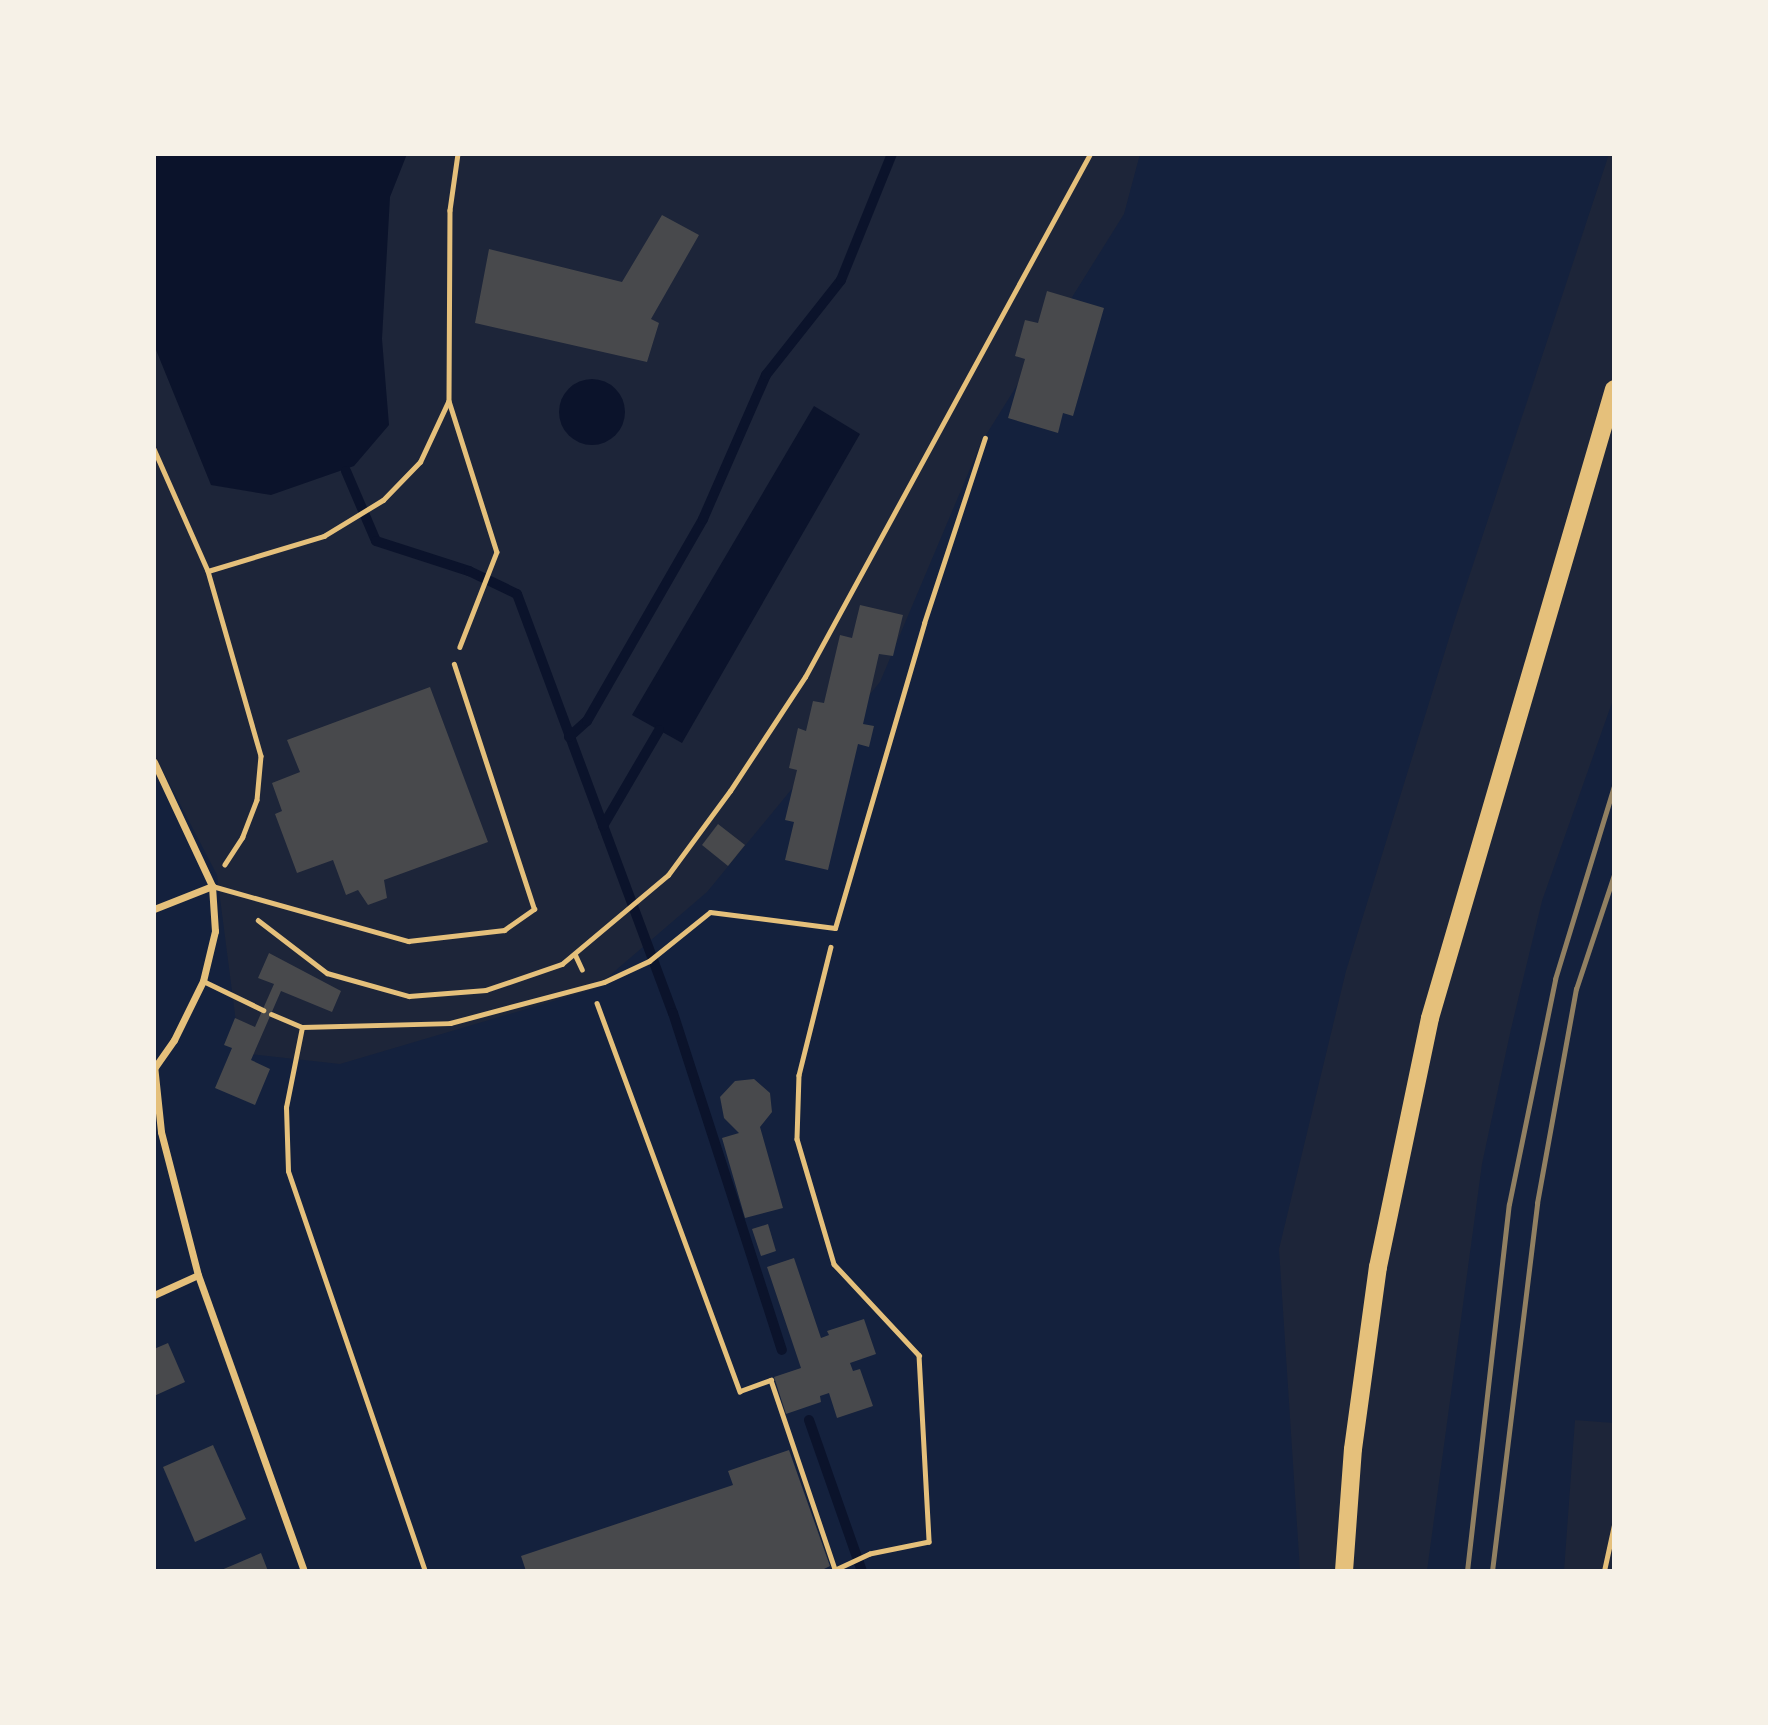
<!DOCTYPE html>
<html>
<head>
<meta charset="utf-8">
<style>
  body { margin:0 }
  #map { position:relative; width:1768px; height:1725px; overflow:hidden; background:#14213d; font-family:Roboto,sans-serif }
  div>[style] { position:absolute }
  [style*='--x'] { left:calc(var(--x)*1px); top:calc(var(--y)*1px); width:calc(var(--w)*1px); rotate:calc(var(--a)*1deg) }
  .green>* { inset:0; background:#1d2539 }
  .water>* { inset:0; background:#0b132b }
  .round { border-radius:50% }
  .stream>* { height:10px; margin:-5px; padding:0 5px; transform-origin:5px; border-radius:5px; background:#0b132b }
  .building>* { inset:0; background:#48494c }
  .path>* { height:4.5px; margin:-2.25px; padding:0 2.25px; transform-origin:2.25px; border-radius:2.25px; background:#e5c07b }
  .service>* { height:5px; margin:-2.5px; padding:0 2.5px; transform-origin:2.5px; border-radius:2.5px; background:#e5c07b }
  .minor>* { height:7px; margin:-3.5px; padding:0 3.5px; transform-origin:3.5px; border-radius:3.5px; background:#e5c07b }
  .primary>* { height:18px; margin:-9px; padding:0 9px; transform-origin:9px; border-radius:9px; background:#e5c07b }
  .rail>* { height:5px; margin:-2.5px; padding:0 2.5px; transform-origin:2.5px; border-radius:2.5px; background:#918062 }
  span { translate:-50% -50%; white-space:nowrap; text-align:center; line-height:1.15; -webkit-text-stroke:6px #f6f1e7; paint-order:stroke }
  .frame { position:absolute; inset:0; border:156px solid #f6f1e7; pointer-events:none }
</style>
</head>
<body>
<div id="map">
  <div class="green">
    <div style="clip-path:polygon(154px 154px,1140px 154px,1124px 214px,981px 443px,880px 682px,707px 892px,594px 989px,340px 1064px,240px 1053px,217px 875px,154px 754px)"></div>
    <div style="clip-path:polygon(1609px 154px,1614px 154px,1614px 697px,1542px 901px,1511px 1029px,1482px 1164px,1427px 1571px,1300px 1571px,1279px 1249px,1346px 971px,1455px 619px)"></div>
    <div style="clip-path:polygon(1575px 1420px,1614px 1423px,1614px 1571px,1564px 1571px)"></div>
  </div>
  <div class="water">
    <div style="clip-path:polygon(154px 154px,407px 154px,390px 197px,382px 339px,389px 425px,354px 466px,271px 495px,211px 485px,154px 345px)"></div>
    <div class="round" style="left:559px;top:379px;width:66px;height:66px"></div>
    <div style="clip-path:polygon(814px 406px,860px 434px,682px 743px,632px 715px)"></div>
  </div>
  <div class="stream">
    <div style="--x:346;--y:471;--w:76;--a:66.8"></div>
    <div style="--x:376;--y:541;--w:98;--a:17.9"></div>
    <div style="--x:469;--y:571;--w:53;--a:25.6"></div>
    <div style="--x:517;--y:594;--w:447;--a:69.6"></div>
    <div style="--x:673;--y:1013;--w:354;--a:72.1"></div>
    <div style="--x:569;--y:737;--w:24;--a:-42"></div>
    <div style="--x:587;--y:721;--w:233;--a:-60.1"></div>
    <div style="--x:703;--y:519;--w:157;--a:-66.4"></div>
    <div style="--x:766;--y:375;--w:121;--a:-51.7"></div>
    <div style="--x:841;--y:280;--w:136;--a:-68"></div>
    <div style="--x:603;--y:826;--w:111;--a:-59.7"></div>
    <div style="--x:809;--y:1420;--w:160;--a:70.7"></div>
  </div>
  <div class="building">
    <div style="clip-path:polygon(662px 215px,699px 235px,651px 319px,659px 323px,647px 362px,475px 323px,489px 249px,622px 282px)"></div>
    <div style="clip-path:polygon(1047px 291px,1104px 308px,1073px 416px,1063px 413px,1058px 433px,1008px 418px,1025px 359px,1015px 356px,1025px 320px,1038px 323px)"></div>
    <div style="clip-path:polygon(860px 605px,903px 615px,893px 656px,879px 654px,863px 724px,874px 726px,869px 747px,858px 744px,828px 870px,785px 860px,794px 822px,785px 820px,797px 770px,789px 768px,798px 728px,806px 731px,813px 701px,824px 703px,840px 635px,852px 638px)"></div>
    <div style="clip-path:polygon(430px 687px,488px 842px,384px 880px,387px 898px,368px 905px,358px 890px,346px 895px,333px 860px,297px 873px,275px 814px,282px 811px,272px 783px,300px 772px,287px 740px)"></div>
    <div style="clip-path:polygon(718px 824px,745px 845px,728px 866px,702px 845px)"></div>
    <div style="clip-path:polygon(269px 953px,341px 991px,332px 1012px,281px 991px,251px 1060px,270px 1069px,255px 1105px,215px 1088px,232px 1048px,224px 1045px,235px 1018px,255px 1027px,274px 984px,258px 978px)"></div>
    <div style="clip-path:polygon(754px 1079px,770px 1093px,772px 1112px,760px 1127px,783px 1208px,745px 1218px,722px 1138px,739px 1133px,724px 1118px,720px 1097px,735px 1081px)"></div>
    <div style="clip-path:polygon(768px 1224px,776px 1251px,761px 1256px,752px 1229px)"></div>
    <div style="clip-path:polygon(794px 1258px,821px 1338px,829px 1335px,827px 1331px,864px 1319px,876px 1354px,850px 1363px,853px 1371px,860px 1369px,873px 1406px,837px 1418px,829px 1393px,820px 1396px,821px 1402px,786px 1414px,774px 1377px,801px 1368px,767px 1267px)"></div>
    <div style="clip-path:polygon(168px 1343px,185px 1382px,154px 1396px,154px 1349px)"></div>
    <div style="clip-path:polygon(213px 1445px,246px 1519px,195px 1542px,163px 1467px)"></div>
    <div style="clip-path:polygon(789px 1450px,830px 1566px,820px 1571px,526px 1571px,521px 1556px,733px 1485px,728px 1471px)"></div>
    <div style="clip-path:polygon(261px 1553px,268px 1571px,219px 1571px)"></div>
  </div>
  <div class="path">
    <div style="--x:458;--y:154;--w:57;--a:98.1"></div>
    <div style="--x:450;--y:210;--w:191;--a:90.3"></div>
    <div style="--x:449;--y:401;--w:158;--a:72.4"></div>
    <div style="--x:497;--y:552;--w:102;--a:111.3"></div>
    <div style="--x:154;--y:449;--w:133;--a:66.1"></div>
    <div style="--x:208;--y:571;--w:192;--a:74"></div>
    <div style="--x:261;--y:756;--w:44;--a:95.2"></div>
    <div style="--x:257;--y:800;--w:40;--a:111"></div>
    <div style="--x:243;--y:837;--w:33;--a:123"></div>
    <div style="--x:208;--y:571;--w:121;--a:-16.8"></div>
    <div style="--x:324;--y:536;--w:69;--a:-31.4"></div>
    <div style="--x:383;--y:500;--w:53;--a:-45.8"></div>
    <div style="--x:420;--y:462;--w:66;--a:-65"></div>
    <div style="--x:258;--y:920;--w:87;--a:37.5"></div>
    <div style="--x:327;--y:973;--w:85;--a:15.7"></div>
    <div style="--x:409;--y:996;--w:77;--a:-4.5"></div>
    <div style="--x:486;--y:990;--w:80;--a:-18.9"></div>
    <div style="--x:562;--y:964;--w:138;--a:-40"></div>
    <div style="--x:668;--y:875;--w:104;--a:-53.6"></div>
    <div style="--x:730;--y:791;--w:136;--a:-56.7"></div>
    <div style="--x:805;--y:677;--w:596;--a:-61.41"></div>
    <div style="--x:831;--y:947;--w:132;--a:104"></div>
    <div style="--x:799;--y:1075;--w:64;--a:91.8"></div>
    <div style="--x:797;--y:1139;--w:130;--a:73.5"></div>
    <div style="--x:834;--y:1264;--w:125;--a:47"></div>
    <div style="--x:919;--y:1355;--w:187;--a:86.9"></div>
    <div style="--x:929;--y:1542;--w:60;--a:168.5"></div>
    <div style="--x:870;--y:1554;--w:38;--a:155"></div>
    <div style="--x:575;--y:954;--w:17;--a:65"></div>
    <div style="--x:597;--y:1003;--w:414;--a:69.8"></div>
    <div style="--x:740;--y:1391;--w:33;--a:-20"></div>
    <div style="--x:771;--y:1380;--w:200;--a:71.3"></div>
    <div style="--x:1604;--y:1571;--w:47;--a:-77.7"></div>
  </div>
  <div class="service">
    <div style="--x:212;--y:886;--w:204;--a:15.7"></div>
    <div style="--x:408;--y:941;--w:97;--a:-6.5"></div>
    <div style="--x:504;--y:930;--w:37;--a:-35"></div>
    <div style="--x:534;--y:909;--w:258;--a:-108.1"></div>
    <div style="--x:203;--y:981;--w:67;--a:25.8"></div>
    <div style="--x:271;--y:1014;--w:34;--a:23"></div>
    <div style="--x:302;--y:1027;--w:82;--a:101.3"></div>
    <div style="--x:286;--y:1107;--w:64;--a:88.2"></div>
    <div style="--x:288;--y:1171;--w:423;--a:71.1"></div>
    <div style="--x:302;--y:1027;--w:148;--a:-1.5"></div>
    <div style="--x:450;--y:1023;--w:159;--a:-14.9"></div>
    <div style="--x:604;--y:982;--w:50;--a:-25"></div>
    <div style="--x:649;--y:961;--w:78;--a:-38.8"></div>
    <div style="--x:710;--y:912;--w:126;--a:7.3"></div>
    <div style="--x:835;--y:928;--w:318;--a:-73.7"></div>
    <div style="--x:924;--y:623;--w:195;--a:-71.8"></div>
  </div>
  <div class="minor">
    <div style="--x:154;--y:762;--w:137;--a:64.9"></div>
    <div style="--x:212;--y:886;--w:45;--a:86.2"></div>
    <div style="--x:215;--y:931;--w:51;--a:103.5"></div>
    <div style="--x:203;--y:981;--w:66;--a:116.2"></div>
    <div style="--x:174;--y:1040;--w:33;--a:125"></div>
    <div style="--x:154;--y:909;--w:62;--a:-21.6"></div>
    <div style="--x:154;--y:1065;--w:67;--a:84"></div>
    <div style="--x:161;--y:1132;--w:148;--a:75.5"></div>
    <div style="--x:198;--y:1275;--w:314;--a:70.3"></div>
    <div style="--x:154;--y:1295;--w:48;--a:-24.4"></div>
  </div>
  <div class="primary">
    <div style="--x:1344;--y:1571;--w:122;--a:-85.8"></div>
    <div style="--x:1353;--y:1449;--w:184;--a:-82.2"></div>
    <div style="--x:1378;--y:1267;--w:254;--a:-78.2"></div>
    <div style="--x:1430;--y:1018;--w:655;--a:-73.69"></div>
  </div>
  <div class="rail">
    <div style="--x:1467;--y:1571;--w:369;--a:-83.5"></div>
    <div style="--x:1509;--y:1204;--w:230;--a:-78.4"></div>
    <div style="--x:1555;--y:979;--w:202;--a:-73"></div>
    <div style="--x:1492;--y:1571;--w:371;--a:-83"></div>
    <div style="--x:1537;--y:1203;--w:218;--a:-79.7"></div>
    <div style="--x:1576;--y:989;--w:120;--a:-71.6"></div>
  </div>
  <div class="frame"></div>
</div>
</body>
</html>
